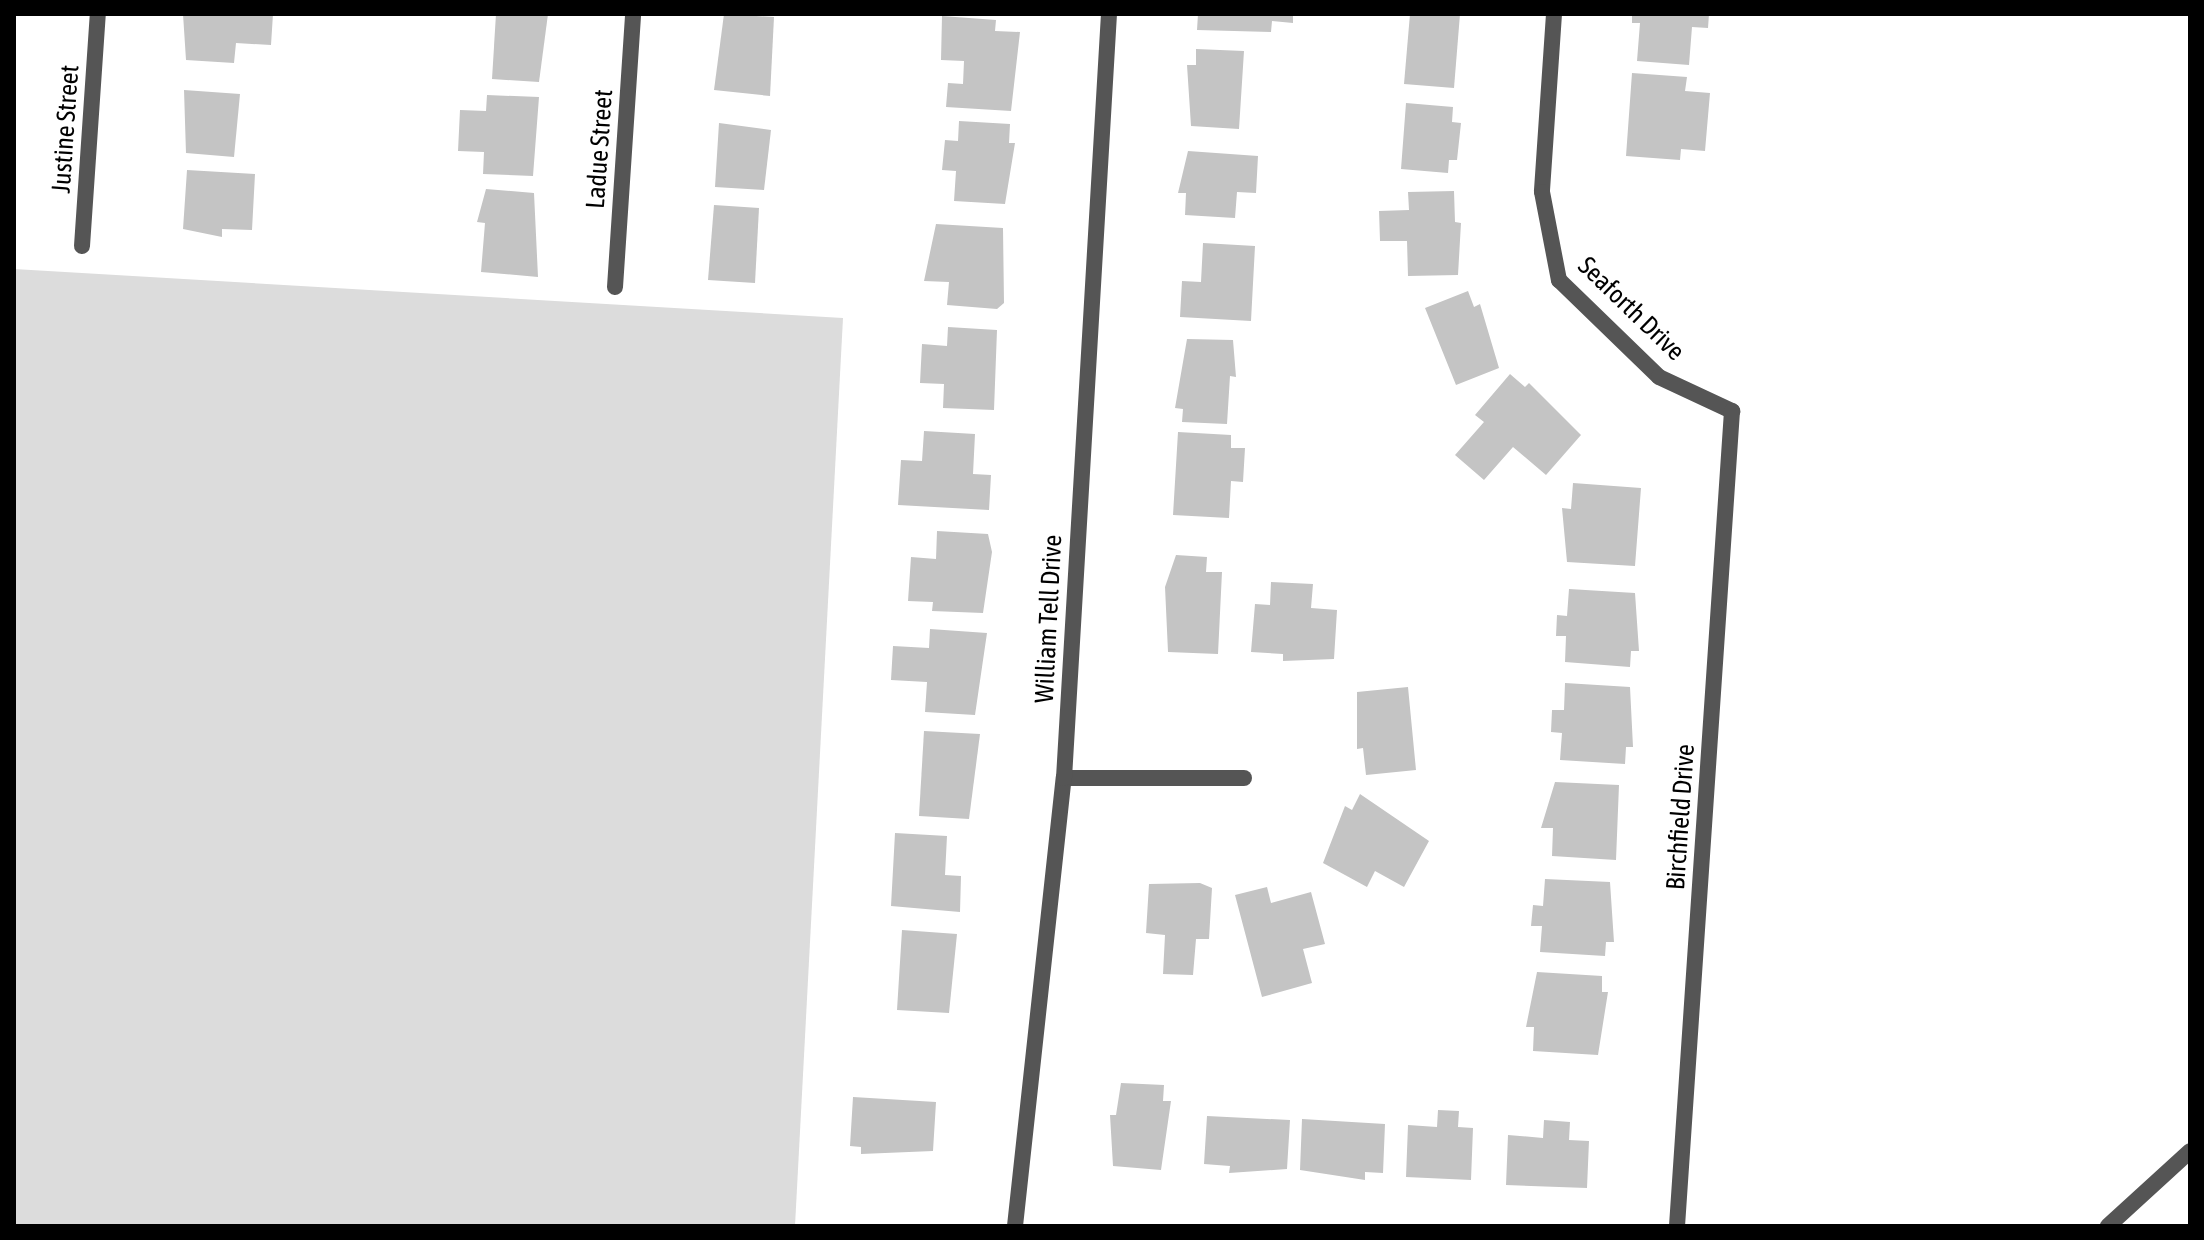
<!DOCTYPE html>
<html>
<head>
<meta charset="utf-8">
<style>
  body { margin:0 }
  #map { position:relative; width:2204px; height:1240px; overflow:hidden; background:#fff; font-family:"Asap Condensed",sans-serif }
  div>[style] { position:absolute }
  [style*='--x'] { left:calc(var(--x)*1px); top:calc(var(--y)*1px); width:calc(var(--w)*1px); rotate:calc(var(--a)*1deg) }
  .green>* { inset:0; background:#dcdcdc }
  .building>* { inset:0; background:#c4c4c4 }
  .lane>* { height:16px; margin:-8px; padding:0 8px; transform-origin:8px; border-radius:8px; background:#555 }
  .street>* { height:16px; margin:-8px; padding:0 8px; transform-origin:8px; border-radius:8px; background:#555 }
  span { translate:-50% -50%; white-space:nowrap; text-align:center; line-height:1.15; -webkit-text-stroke:6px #fff; paint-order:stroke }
  .street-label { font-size:26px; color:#000 }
  .frame { position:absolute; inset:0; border:16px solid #000; pointer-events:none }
</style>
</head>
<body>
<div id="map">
  <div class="green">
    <div style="clip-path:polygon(14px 269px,843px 318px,795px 1226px,14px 1226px)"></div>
  </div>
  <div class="building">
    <div style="clip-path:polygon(183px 14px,273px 14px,271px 45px,236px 43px,234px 63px,186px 60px)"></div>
    <div style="clip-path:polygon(496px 14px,548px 14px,539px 82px,492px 79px)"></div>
    <div style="clip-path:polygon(724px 14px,774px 17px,770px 96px,714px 90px)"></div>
    <div style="clip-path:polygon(1198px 14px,1293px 14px,1293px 23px,1272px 21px,1271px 32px,1197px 30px)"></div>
    <div style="clip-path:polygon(1410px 14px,1460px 14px,1454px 88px,1404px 84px)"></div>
    <div style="clip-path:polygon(1632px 14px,1709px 14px,1708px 28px,1692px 27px,1689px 65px,1637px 61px,1640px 23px,1632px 23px)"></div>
    <div style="clip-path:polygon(942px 16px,996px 20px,995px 31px,1020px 32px,1011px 111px,946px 107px,948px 83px,963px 84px,964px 61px,941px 60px)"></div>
    <div style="clip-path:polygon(1196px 49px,1244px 51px,1239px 129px,1191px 126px,1187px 65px,1196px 65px)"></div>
    <div style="clip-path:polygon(1632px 73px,1687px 77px,1685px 91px,1710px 93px,1705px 151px,1681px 149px,1680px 160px,1626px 156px)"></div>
    <div style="clip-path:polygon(184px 90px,240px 94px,234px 157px,186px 153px)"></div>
    <div style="clip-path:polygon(487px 95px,539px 97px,533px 176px,483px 174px,484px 152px,458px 151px,460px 110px,486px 111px)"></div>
    <div style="clip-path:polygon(1406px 103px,1453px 107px,1452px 122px,1461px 123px,1457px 160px,1449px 160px,1448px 173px,1401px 169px)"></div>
    <div style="clip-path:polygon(959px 121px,1010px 124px,1009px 143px,1015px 143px,1005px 204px,954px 201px,956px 171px,942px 170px,945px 140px,958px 141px)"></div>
    <div style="clip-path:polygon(719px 123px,771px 130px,764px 190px,715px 187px)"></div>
    <div style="clip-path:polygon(1188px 151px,1258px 156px,1256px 193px,1237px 192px,1235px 218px,1185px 215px,1186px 193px,1178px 193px)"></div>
    <div style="clip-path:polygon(187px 170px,255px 174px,252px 230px,222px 229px,222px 237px,183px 229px)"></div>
    <div style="clip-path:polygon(486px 189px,534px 193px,538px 277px,481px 272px,485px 223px,477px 222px)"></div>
    <div style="clip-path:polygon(1454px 191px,1455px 222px,1461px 223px,1458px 275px,1408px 276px,1407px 241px,1380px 241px,1379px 211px,1409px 210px,1408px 192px)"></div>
    <div style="clip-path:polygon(714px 205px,759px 208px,755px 283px,708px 280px)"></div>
    <div style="clip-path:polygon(936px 224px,1003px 228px,1004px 303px,997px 309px,947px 305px,949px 282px,924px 281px)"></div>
    <div style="clip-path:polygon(1203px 243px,1255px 246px,1251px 321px,1180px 317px,1182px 281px,1201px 282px)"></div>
    <div style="clip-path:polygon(1468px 291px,1474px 307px,1480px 304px,1499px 368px,1456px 385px,1425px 308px)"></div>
    <div style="clip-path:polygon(948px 327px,997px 330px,994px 410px,943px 408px,944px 384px,920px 383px,922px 344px,947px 346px)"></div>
    <div style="clip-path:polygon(1187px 339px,1233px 340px,1236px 377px,1230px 376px,1227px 424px,1182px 422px,1183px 409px,1175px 408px)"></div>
    <div style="clip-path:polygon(1510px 374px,1525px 387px,1529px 383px,1581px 435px,1546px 475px,1513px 447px,1484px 480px,1455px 455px,1484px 422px,1475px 415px)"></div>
    <div style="clip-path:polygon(924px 431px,975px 434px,973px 474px,991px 475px,989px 510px,898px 505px,901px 460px,922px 461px)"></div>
    <div style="clip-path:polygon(1178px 432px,1231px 435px,1231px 448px,1245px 448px,1243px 482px,1231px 481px,1229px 518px,1173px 515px)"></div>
    <div style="clip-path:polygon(1573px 483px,1641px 488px,1635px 566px,1567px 562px,1562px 508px,1571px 509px)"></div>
    <div style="clip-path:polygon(937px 531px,988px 534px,992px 552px,983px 613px,932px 611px,933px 602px,908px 601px,911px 557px,936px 559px)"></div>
    <div style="clip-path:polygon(1176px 555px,1207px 557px,1206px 572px,1222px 572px,1218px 654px,1168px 652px,1165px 587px)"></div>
    <div style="clip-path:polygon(1271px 582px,1313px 584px,1311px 608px,1337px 610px,1334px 659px,1283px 661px,1283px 654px,1251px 652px,1255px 604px,1270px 605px)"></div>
    <div style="clip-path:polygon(1569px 589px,1635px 593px,1639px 651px,1631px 651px,1630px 667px,1565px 662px,1566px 636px,1556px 636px,1557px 615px,1567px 616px)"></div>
    <div style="clip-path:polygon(930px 629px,987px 633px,975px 715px,925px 712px,927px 682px,891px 680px,893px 646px,929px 648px)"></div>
    <div style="clip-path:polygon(1565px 683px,1630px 687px,1633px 747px,1626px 747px,1625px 764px,1560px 760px,1562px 733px,1551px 732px,1552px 710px,1564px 710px)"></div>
    <div style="clip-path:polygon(1408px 687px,1416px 770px,1366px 775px,1363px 748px,1357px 749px,1357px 692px)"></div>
    <div style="clip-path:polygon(924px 731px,980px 734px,969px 819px,919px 816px)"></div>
    <div style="clip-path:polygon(1555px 782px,1619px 785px,1616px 860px,1552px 856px,1553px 828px,1541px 828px)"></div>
    <div style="clip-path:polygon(1360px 794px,1429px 841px,1404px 887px,1375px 871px,1367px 887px,1323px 863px,1345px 806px,1352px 810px)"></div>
    <div style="clip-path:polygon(895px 833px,947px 836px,945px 875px,961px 876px,960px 912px,891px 906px)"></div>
    <div style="clip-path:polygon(1545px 879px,1610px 882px,1614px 942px,1606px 942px,1605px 956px,1540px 952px,1542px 926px,1531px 926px,1533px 905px,1543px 906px)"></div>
    <div style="clip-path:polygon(1200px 883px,1212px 888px,1209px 939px,1196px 939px,1193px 975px,1163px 974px,1165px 935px,1146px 933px,1149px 884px)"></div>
    <div style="clip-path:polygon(1267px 887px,1271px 903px,1311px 892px,1325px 944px,1303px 949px,1312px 983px,1262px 997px,1235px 895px)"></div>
    <div style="clip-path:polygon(902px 930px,957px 934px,949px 1013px,897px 1010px)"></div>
    <div style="clip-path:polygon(1537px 972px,1602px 976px,1602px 992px,1608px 992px,1598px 1055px,1533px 1051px,1534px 1027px,1526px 1027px)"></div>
    <div style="clip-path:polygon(1121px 1083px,1164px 1085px,1163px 1101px,1171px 1101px,1161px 1170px,1113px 1166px,1110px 1115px,1116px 1115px)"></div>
    <div style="clip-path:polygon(853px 1097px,936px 1102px,933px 1151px,861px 1154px,861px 1147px,850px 1146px)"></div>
    <div style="clip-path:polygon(1438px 1110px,1459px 1111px,1458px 1127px,1473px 1128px,1471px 1180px,1406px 1177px,1408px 1125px,1437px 1127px)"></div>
    <div style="clip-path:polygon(1207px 1116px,1290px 1120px,1287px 1169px,1229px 1173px,1230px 1166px,1204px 1164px)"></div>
    <div style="clip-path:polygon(1302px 1119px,1385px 1124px,1383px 1173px,1365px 1172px,1365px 1180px,1300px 1170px)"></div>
    <div style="clip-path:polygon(1544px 1120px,1570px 1122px,1569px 1140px,1589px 1141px,1587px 1188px,1506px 1185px,1508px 1135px,1543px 1138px)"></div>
  </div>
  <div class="lane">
    <div style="--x:2108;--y:1226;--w:111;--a:-42.4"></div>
  </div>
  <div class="street">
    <div style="--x:1554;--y:14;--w:178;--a:93.9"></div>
    <div style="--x:1542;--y:192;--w:90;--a:79.1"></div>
    <div style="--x:1559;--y:280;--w:139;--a:44.1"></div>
    <div style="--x:1659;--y:377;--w:81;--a:25"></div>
    <div style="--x:1732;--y:411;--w:817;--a:93.86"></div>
    <div style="--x:82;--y:246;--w:233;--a:-86.1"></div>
    <div style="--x:615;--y:287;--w:274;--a:-86.2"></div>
    <div style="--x:1064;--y:778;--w:180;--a:0"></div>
    <div style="--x:1015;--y:1226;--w:451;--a:-83.8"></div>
    <div style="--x:1064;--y:778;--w:765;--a:-86.63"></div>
  </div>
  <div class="street-label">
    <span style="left:66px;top:129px;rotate:-86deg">Justine Street</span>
    <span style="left:600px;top:149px;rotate:-86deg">Ladue Street</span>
    <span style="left:1631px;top:309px;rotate:44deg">Seaforth Drive</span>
    <span style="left:1049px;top:619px;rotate:-87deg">William Tell Drive</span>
    <span style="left:1681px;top:817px;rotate:-86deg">Birchfield Drive</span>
  </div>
  <div class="frame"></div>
</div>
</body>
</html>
